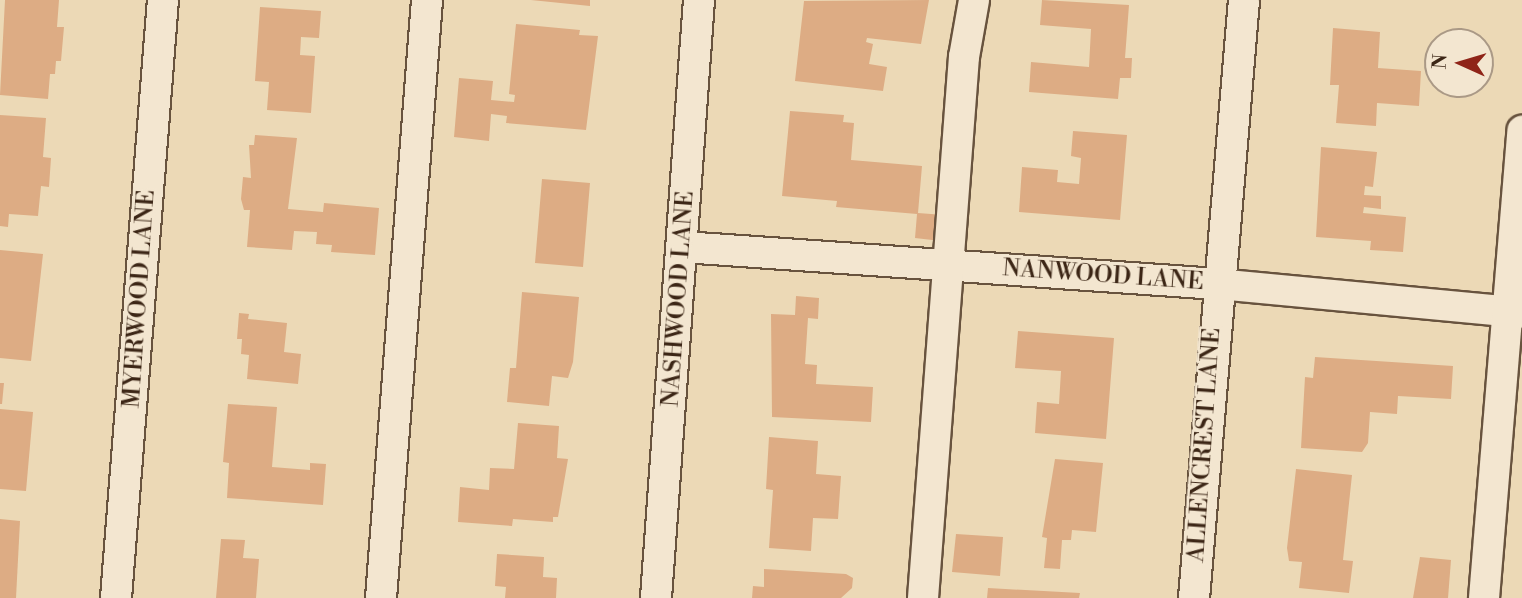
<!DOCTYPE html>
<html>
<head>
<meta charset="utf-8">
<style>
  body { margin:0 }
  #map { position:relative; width:1522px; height:598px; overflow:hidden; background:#ecd9b6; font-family:"Libre Bodoni",serif }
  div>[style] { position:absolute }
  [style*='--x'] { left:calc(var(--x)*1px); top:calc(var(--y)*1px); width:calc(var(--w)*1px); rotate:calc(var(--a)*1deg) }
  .building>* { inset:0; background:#ddac84 }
  .roads { filter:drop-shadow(2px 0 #68533e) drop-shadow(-2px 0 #68533e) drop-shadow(0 2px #68533e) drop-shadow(0 -2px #68533e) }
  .minor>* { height:30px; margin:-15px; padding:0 15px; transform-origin:15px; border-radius:15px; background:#f3e6d0 }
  span { translate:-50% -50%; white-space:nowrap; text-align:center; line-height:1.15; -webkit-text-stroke:5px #f3e6d0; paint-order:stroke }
  .street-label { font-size:24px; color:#3c2616 }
  .north { position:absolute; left:1424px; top:28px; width:70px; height:70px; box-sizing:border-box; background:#f3e6d0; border:2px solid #aa9986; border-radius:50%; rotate:274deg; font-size:19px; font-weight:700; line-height:28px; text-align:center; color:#3c2616 }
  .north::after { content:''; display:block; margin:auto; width:24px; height:32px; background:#8f2418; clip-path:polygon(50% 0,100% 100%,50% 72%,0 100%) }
</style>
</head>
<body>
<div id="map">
  <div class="building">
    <div style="clip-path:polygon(5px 0,59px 0,57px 27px,64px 27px,61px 61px,56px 61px,55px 74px,50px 74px,48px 99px,0 95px)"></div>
    <div style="clip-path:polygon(531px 0,590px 0,590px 6px)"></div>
    <div style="clip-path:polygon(929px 0,921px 44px,867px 38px,866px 42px,873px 44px,869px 64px,887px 67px,883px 91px,795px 81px,804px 1px)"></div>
    <div style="clip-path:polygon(1042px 0,1129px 5px,1125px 58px,1132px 58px,1131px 78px,1120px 78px,1118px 99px,1029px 92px,1031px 62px,1089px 67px,1091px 29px,1040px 25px)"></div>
    <div style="clip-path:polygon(260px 7px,321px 11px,319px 38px,301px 37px,300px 55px,315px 56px,311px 113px,267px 110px,269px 82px,255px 81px)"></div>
    <div style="clip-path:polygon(516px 24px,580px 30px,579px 35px,598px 36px,586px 130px,506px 123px,507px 116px,491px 114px,489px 141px,454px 137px,459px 78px,493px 81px,491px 100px,514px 102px,515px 95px,509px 94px)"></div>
    <div style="clip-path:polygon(1333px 28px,1380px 32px,1378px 68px,1421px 71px,1419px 106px,1377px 103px,1376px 126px,1336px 123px,1339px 85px,1330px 85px)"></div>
    <div style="clip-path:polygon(790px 111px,844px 115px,843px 122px,854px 123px,851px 160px,922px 166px,918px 213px,944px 215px,941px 241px,915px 238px,917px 214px,836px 207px,837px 201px,782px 196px)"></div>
    <div style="clip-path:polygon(0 115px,46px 118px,43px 157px,51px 158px,49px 187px,41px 186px,38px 216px,9px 214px,8px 227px,0 226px)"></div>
    <div style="clip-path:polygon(1073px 131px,1127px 135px,1120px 220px,1019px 212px,1022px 167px,1058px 170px,1057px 182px,1079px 184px,1081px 158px,1071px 156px)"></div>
    <div style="clip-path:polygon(255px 135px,297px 138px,288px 209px,323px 212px,324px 203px,379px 208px,375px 255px,331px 252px,332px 245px,316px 244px,317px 232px,294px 231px,292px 250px,247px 247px,250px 210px,244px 210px,241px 199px,243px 177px,251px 178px,249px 145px,254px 145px)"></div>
    <div style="clip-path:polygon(1321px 147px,1377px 152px,1373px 187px,1365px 186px,1364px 195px,1381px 196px,1381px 209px,1364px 207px,1363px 213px,1406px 217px,1403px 252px,1370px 250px,1371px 241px,1316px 237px)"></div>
    <div style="clip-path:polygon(542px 179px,590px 183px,583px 267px,535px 263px)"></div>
    <div style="clip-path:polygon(0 250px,43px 254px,31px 361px,0 358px)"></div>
    <div style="clip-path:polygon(522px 292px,579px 297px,573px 362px,568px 378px,552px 376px,549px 406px,507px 402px,510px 368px,516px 368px)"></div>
    <div style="clip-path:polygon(796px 296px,819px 298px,818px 319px,808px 318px,805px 364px,817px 365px,816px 384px,873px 387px,871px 422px,772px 417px,771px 314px,795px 315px)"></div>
    <div style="clip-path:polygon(239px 313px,249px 314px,248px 319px,287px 323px,284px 352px,301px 354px,298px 384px,247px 379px,249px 355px,241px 354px,242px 339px,237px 339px)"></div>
    <div style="clip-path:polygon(1018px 331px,1114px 338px,1106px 439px,1035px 433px,1037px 402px,1059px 404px,1061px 371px,1015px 368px)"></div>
    <div style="clip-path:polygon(1315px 357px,1453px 366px,1451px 399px,1398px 396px,1397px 414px,1370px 412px,1368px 443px,1362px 452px,1301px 448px,1305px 377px,1313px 378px)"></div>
    <div style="clip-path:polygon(0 383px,4px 383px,2px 404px,0 404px)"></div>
    <div style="clip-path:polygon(228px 404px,277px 407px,272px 467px,310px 470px,310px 463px,326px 464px,323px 505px,227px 498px,229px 463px,223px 462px)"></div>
    <div style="clip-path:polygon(0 409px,33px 412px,26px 491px,0 489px)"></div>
    <div style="clip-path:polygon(518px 423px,559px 426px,557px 458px,568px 459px,558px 517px,553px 517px,553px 522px,513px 519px,512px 526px,458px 522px,460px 487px,489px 490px,490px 468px,514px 469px)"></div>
    <div style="clip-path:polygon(769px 437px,818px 441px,816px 474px,841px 476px,838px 519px,813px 518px,811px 551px,769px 548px,773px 490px,766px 489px)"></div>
    <div style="clip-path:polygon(1055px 459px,1103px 463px,1096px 532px,1072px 530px,1071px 540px,1062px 540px,1060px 569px,1044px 568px,1047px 538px,1042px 537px)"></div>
    <div style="clip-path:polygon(1296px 469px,1352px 475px,1343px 560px,1353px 561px,1349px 593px,1299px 588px,1302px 562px,1289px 561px,1287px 548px)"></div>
    <div style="clip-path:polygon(0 519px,20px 521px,16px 598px,0 598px)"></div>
    <div style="clip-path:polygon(956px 534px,1003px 537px,1000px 576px,952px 572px)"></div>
    <div style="clip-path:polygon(221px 539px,245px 540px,243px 558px,259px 559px,256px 598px,216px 598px)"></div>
    <div style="clip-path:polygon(497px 554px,544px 557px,543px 577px,557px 578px,556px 598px,505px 598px,506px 587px,495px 586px)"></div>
    <div style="clip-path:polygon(1420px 557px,1451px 560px,1448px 598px,1413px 598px)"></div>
    <div style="clip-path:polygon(764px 569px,846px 574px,853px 578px,852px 588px,841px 598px,752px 598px,753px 586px,764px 587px)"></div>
    <div style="clip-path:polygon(988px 588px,1080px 593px,1079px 598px,987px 598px)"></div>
  </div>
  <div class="roads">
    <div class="minor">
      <div style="--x:683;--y:247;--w:536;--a:3.96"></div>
      <div style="--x:1218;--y:284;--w:305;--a:5.4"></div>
      <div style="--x:116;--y:598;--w:600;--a:-85.51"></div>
      <div style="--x:381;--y:598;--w:600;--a:-85.6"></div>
      <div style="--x:656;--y:598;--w:600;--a:-85.89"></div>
      <div style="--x:923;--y:598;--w:543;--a:-85.67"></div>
      <div style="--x:964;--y:57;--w:58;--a:-80"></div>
      <div style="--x:1194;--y:598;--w:600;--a:-85.22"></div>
      <div style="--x:1484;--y:598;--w:469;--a:-85.3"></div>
    </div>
  </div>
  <div class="street-label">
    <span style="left:1103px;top:276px;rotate:4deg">NANWOOD LANE</span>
    <span style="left:140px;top:299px;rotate:-86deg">MYERWOOD LANE</span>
    <span style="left:679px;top:299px;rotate:-86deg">NASHWOOD LANE</span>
    <span style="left:1205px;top:445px;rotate:-86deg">ALLENCREST LANE</span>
  </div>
  <div class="north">N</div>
</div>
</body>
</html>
